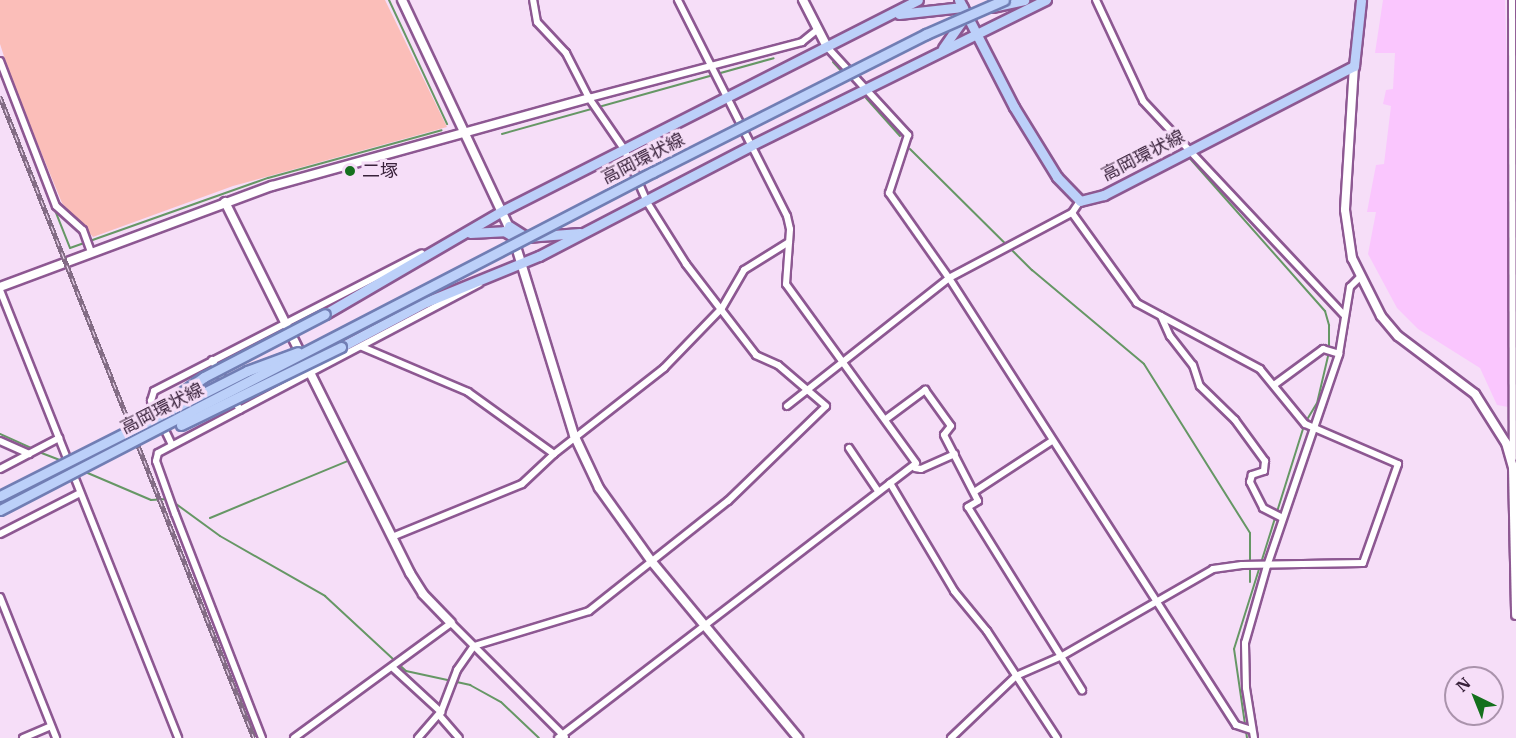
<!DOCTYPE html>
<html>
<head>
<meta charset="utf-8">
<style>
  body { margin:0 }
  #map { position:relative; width:1516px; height:738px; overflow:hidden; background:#f6def8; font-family:"IBM Plex Serif","Noto Sans JP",serif }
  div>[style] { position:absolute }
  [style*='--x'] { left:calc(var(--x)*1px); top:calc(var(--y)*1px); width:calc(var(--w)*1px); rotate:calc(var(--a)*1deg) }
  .built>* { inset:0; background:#fac6fe }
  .green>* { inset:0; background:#fbbeb9 }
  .stream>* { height:2px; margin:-1px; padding:0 1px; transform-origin:1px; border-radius:1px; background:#669765 }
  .roads { filter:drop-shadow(2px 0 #8d5892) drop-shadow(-2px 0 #8d5892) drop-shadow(0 2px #8d5892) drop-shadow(0 -2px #8d5892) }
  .minor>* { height:6px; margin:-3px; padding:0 3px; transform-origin:3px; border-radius:3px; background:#fff }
  .tertiary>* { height:8px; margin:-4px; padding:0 4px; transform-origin:4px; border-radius:4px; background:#fff }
  .primary>* { height:9px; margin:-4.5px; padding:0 4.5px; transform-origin:4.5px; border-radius:4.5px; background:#bcd0f9 }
  .rail>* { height:4.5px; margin-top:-2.25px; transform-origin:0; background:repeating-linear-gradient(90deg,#f6def8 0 7px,#836c85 0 14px); box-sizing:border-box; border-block:2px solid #836c85 }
  .bridges { filter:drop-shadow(2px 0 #717eb4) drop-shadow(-2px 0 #717eb4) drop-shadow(0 2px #717eb4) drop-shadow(0 -2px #717eb4) }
  .primary-bridge>* { height:9px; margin:-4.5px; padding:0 4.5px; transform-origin:4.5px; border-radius:4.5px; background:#bcd0f9 }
  .dots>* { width:16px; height:16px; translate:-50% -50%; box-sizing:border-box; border:3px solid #f6def8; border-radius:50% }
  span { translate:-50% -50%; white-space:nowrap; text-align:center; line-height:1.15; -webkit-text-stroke:6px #f6def8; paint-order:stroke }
  .street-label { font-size:18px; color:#39223b }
  .poi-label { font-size:18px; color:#39223b }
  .left { translate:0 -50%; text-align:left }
  .north { position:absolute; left:1444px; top:666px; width:60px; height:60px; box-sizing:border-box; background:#f6def8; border:2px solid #aa93ac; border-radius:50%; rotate:317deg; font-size:16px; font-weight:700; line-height:24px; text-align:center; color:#39223b }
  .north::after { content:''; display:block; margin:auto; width:21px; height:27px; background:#14701d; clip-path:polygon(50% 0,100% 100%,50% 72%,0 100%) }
</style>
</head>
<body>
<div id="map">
  <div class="built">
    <div style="clip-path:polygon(1383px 0,1505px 0,1509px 132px,1508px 407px,1497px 405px,1480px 368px,1418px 329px,1397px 308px,1368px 254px,1376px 212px,1367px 212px,1376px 165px,1384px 164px,1391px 106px,1383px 104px,1386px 90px,1393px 89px,1395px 53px,1375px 53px)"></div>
  </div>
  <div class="green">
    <div style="clip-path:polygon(0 0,385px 0,447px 127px,233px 186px,93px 237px,62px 203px,12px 81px,0 44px)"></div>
  </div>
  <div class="stream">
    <div style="--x:389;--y:0;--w:137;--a:64.9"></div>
    <div style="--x:1108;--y:32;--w:83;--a:65"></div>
    <div style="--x:1143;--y:107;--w:59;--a:47.1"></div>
    <div style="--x:833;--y:62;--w:13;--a:48"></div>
    <div style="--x:0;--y:72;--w:189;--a:68.3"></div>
    <div style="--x:70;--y:248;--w:210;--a:-19.5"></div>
    <div style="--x:268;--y:178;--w:180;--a:-15.4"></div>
    <div style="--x:866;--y:98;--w:51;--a:48.2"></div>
    <div style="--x:502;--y:134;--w:282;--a:-15.6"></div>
    <div style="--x:910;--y:149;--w:172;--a:44.8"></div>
    <div style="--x:1032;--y:270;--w:146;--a:40"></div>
    <div style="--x:1144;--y:364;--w:199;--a:57.9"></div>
    <div style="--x:1250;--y:533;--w:49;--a:90"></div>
    <div style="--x:1186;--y:154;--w:210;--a:48.5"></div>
    <div style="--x:1325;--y:311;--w:15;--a:74"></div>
    <div style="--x:1329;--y:325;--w:27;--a:90"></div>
    <div style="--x:1329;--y:352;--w:52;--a:103.2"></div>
    <div style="--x:1317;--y:403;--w:21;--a:121"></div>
    <div style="--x:0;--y:434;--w:37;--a:24"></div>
    <div style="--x:39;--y:452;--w:25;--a:21"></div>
    <div style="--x:83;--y:471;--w:74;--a:23.1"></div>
    <div style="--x:151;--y:500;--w:16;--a:-4"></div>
    <div style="--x:172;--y:501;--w:59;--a:36.1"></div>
    <div style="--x:220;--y:536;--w:121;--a:29.7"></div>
    <div style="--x:325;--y:596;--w:110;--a:42.8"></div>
    <div style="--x:406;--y:671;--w:66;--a:12.3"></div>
    <div style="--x:470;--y:685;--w:35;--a:29"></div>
    <div style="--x:501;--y:702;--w:52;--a:43.5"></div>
    <div style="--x:210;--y:518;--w:152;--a:-22.5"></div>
    <div style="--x:1247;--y:738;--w:90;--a:-98.3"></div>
    <div style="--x:1234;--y:649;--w:234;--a:-72.6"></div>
  </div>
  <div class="roads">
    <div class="minor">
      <div style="--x:1096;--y:0;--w:111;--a:65"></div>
      <div style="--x:1143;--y:101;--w:295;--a:46.8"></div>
      <div style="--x:1512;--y:0;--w:458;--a:89.9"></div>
      <div style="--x:827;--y:47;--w:120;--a:47.4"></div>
      <div style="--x:908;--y:135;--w:61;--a:108.1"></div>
      <div style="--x:889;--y:193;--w:104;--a:54.8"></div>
      <div style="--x:949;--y:278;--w:531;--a:57.3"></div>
      <div style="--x:1236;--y:725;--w:16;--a:18"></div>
      <div style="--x:0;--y:61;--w:155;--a:68.9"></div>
      <div style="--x:56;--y:206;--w:36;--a:42"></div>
      <div style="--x:83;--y:230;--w:23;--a:70"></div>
      <div style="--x:589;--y:98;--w:220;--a:-14.7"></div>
      <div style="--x:802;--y:42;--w:21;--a:-39"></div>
      <div style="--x:0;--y:290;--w:482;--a:68.3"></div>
      <div style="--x:1161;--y:316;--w:22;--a:66"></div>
      <div style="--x:1170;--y:336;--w:37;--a:52"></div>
      <div style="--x:1193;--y:365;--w:22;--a:72"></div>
      <div style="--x:1200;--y:386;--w:49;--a:44.2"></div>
      <div style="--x:1235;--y:420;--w:51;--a:53.8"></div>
      <div style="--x:1265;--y:461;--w:10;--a:96"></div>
      <div style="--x:1264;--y:471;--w:13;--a:162"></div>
      <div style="--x:1252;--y:475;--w:7;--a:106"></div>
      <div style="--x:1250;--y:482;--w:29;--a:63"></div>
      <div style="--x:1263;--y:508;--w:22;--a:27"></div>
      <div style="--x:362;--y:347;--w:115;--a:23"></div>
      <div style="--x:468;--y:392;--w:106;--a:35.8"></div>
      <div style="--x:554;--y:454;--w:140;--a:-38"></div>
      <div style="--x:664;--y:368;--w:83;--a:-46"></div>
      <div style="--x:722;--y:308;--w:44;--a:-59.9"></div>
      <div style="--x:744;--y:270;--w:53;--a:-31.9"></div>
      <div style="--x:212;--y:360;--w:57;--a:60.8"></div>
      <div style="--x:1274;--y:385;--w:61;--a:-36.3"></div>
      <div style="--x:1323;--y:349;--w:17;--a:17"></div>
      <div style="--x:787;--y:406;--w:206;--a:-38.3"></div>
      <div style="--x:949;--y:278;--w:139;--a:-27.9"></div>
      <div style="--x:1072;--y:213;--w:14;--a:-56"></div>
      <div style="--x:886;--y:419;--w:49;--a:-36.6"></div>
      <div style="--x:925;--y:390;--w:44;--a:54.2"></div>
      <div style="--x:951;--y:426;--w:11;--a:128"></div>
      <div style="--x:944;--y:435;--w:74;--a:62.7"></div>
      <div style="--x:978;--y:501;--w:12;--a:149"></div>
      <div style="--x:968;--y:507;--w:216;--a:58.1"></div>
      <div style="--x:0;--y:441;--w:32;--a:24"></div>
      <div style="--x:172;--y:445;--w:49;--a:-115.5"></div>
      <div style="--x:151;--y:401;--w:10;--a:-73"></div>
      <div style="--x:154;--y:391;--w:301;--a:-27.2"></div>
      <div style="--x:849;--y:448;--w:52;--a:56"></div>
      <div style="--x:915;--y:468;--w:6;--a:9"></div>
      <div style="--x:921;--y:469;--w:37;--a:-24"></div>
      <div style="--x:0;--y:469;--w:67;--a:-27.7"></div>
      <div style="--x:890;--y:483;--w:126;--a:59.3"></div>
      <div style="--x:954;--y:591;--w:52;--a:50.5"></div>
      <div style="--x:987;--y:631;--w:128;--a:56.8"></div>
      <div style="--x:974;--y:492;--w:93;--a:-33.2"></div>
      <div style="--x:0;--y:534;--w:90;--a:-27.1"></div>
      <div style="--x:392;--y:537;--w:140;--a:-22.2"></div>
      <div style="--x:522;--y:484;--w:44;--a:-43.2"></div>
      <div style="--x:0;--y:597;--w:152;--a:68.3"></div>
      <div style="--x:392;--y:667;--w:67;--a:42.6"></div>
      <div style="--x:439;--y:715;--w:30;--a:49"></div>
      <div style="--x:23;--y:738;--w:30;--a:-23"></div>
      <div style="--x:262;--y:738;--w:240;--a:-111.2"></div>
      <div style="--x:175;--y:514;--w:56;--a:-109.7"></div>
      <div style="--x:156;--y:461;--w:8;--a:-76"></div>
      <div style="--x:158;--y:453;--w:363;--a:-27.8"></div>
      <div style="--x:294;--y:738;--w:195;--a:-36.2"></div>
      <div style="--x:451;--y:623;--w:161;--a:45"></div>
      <div style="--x:418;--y:738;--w:35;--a:-49"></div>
      <div style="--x:441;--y:712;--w:45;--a:-69.1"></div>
      <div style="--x:457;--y:670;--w:29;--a:-55"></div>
      <div style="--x:474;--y:646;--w:120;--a:-16.9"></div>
      <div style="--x:589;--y:611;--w:177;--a:-38.4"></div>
      <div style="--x:728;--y:501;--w:136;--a:-44.1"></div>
      <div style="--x:826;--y:406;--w:63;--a:-139.5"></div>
      <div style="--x:778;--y:365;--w:24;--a:-156"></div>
      <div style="--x:756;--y:355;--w:115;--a:-127.6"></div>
      <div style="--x:686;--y:264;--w:73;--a:-122.2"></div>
      <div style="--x:647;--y:202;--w:58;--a:-113.5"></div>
      <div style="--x:624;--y:149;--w:62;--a:-124.5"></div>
      <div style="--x:589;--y:98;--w:51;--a:-117.1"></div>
      <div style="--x:566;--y:53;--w:42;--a:-133.1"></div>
      <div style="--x:537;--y:22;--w:22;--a:-100"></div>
      <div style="--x:558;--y:738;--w:451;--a:-37.5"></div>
      <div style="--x:916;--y:463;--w:221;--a:-126"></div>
      <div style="--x:786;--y:284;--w:55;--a:-85.8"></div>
      <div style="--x:790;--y:229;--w:13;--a:-103"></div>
      <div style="--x:787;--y:216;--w:242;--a:-116.8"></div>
      <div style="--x:951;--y:738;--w:90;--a:-43.6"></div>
      <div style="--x:1016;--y:676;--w:50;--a:-23.5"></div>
      <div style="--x:1062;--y:656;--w:174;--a:-29.9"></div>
      <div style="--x:1213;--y:569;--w:29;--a:-8"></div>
      <div style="--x:1242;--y:565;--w:121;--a:-0.9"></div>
      <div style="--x:1363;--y:563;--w:105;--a:-70.5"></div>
      <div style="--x:1398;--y:464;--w:101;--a:-156.7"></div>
      <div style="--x:1305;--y:424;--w:71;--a:-129.3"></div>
      <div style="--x:1260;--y:369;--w:140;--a:-151.8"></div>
      <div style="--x:1137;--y:303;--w:111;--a:-125.8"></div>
      <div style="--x:1254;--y:738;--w:51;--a:-99.1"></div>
      <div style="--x:1246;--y:688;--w:45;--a:-91.3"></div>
      <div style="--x:1245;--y:643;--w:80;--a:-74.1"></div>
      <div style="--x:1267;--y:566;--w:224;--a:-71.2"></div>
      <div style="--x:1339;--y:354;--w:68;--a:-80.7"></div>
      <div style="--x:1350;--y:287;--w:13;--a:-45"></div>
    </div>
    <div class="tertiary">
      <div style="--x:402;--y:0;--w:253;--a:64.8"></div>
      <div style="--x:803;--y:0;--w:53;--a:62.9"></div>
      <div style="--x:1354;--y:66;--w:144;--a:93.6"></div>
      <div style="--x:1345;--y:210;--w:49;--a:81.7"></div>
      <div style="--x:1352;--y:258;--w:65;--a:63.4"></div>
      <div style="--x:1381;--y:316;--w:26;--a:50"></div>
      <div style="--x:1398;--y:336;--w:96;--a:37"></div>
      <div style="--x:1475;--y:394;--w:58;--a:57.7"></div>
      <div style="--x:1506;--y:443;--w:25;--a:74"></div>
      <div style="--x:1513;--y:467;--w:148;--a:88.8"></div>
      <div style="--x:225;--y:202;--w:415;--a:63.5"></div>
      <div style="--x:410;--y:573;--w:25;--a:58"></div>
      <div style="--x:423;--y:594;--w:40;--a:46"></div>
      <div style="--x:514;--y:240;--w:204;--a:72.9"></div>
      <div style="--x:574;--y:435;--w:59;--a:64.7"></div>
      <div style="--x:599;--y:488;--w:91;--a:54.4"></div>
      <div style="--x:652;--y:562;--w:229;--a:50.3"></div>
      <div style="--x:0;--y:287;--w:290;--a:-20.4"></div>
      <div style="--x:272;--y:186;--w:329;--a:-15.5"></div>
    </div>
    <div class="primary">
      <div style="--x:959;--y:0;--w:120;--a:62.8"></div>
      <div style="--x:1014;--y:107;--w:82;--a:58.4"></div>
      <div style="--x:1057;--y:177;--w:33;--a:46"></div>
      <div style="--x:1080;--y:201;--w:25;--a:-14"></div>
      <div style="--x:1104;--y:195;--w:281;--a:-27.3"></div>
      <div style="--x:1354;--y:66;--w:66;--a:-83.9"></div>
      <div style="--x:992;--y:7;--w:33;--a:-12"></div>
      <div style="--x:899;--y:14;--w:64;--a:-6.2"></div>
      <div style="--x:943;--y:48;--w:40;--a:-55.1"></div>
      <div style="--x:509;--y:226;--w:20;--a:33"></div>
      <div style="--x:526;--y:237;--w:54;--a:-4.2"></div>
      <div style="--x:470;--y:233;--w:34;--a:-3"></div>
      <div style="--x:504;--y:231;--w:12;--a:31"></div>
      <div style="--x:325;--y:314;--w:207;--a:-30.2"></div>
      <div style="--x:504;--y:210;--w:464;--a:-26.9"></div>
      <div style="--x:341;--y:347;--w:96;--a:-27.9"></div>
      <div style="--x:426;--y:302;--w:122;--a:-22.2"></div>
      <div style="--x:539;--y:256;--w:240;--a:-27.5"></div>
      <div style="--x:752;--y:145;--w:328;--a:-26.3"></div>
    </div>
  </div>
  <div class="rail">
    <div style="--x:0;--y:96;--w:690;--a:68.41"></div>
  </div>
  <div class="bridges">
    <div class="primary-bridge">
      <div style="--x:149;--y:416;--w:67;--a:-35.3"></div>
      <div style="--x:204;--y:377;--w:136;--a:-27.5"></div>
      <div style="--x:181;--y:425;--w:178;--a:-26"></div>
      <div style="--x:0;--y:496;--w:277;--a:-26.8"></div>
      <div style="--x:247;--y:371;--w:54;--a:-20.4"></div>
      <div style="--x:0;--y:510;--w:735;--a:-27.37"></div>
      <div style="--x:653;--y:172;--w:306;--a:-26.8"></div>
      <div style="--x:926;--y:34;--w:85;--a:-23.6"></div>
    </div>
  </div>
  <div class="dots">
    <div style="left:350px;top:171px;background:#14701d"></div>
  </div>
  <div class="street-label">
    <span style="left:1143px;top:156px;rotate:-27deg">高岡環状線</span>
    <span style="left:643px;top:159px;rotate:-27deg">高岡環状線</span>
    <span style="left:162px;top:409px;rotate:-27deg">高岡環状線</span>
  </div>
  <div class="poi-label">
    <span class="left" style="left:362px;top:171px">二塚</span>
  </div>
  <div class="north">N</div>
</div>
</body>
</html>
